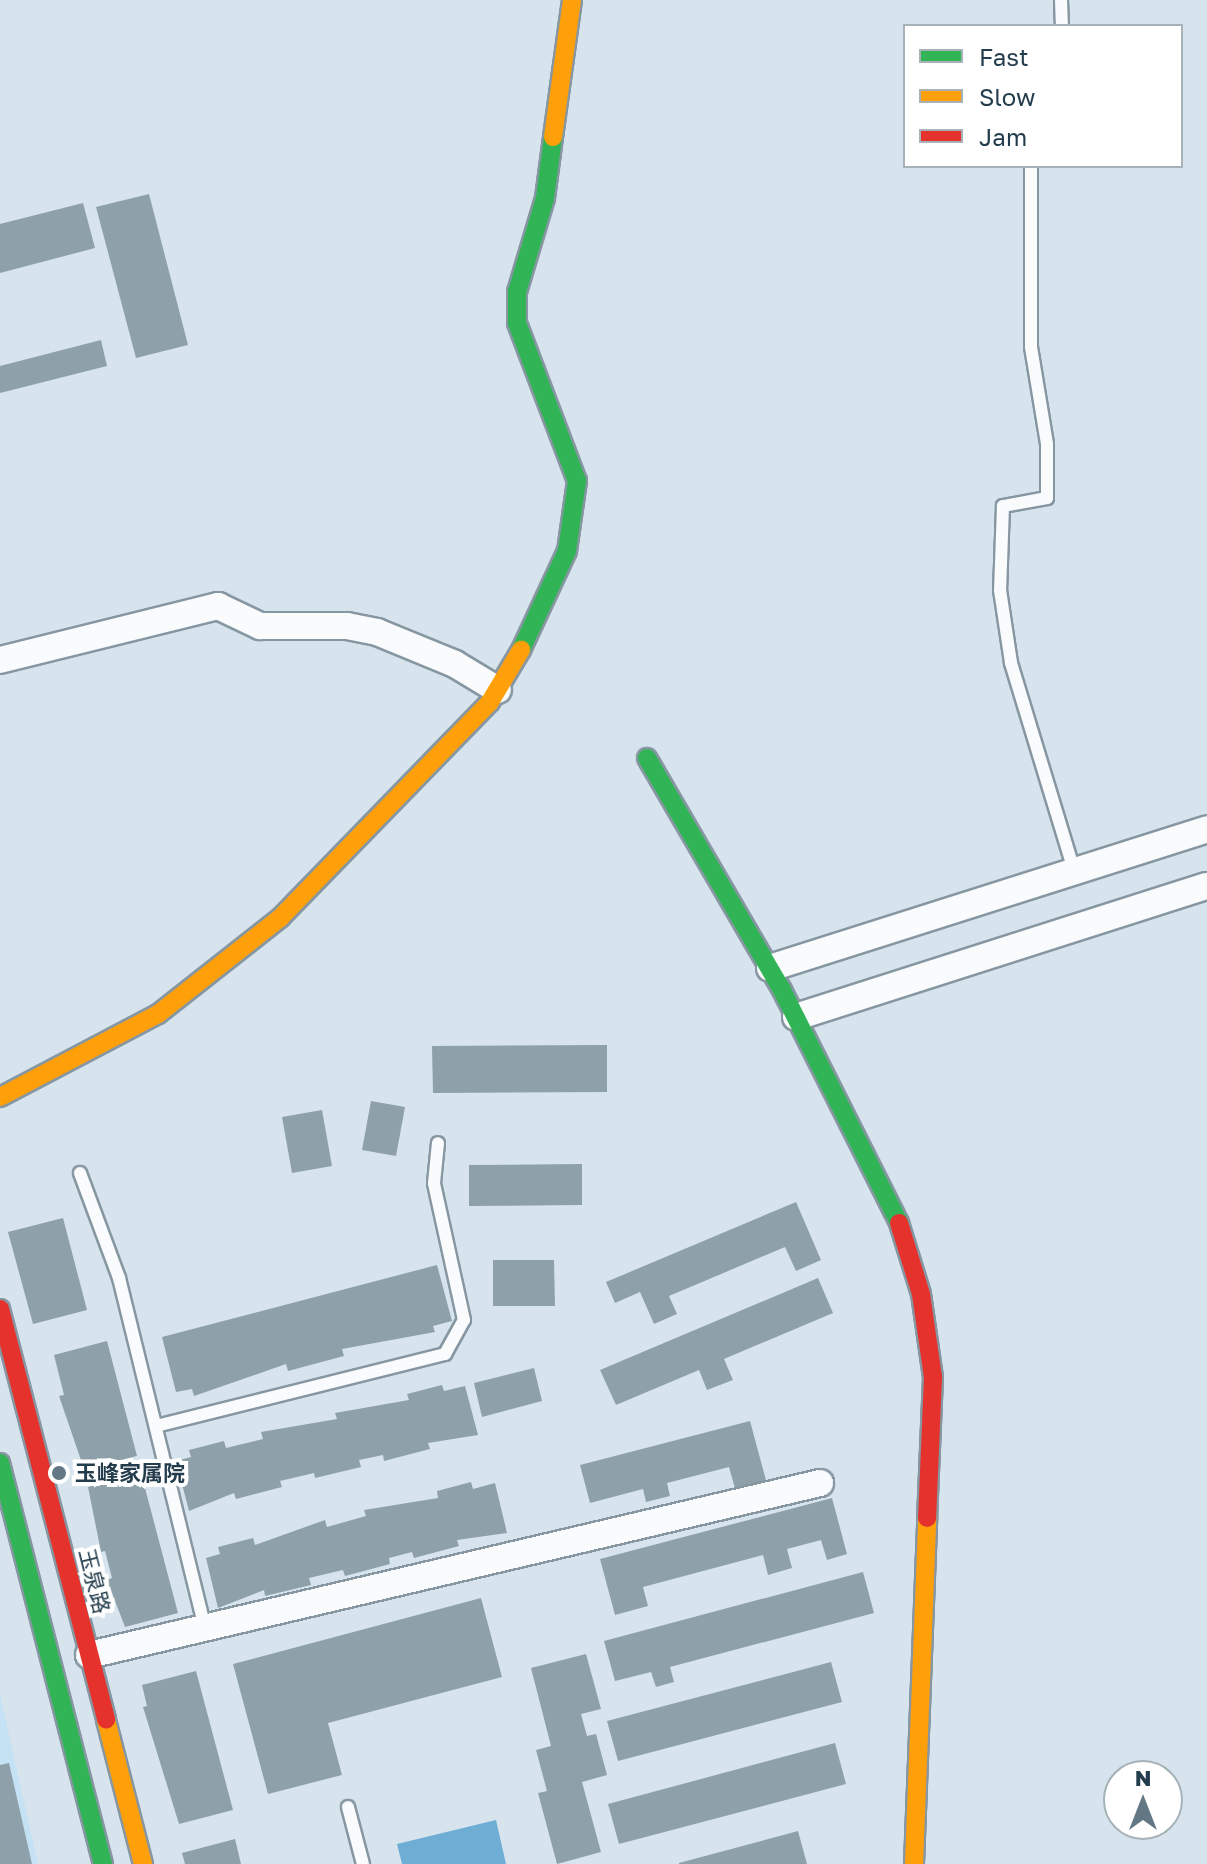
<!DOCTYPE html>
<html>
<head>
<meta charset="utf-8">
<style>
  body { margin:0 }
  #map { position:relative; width:1207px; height:1864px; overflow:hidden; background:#d7e4ed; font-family:"Golos Text","Noto Sans SC",sans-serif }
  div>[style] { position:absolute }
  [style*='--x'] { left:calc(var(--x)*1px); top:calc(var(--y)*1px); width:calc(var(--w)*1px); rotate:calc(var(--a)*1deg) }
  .built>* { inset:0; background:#c5e1f4 }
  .water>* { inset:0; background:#6eaed4 }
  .building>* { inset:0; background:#8ea0aa }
  .roads { filter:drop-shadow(2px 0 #8697a2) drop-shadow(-2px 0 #8697a2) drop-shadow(0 2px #8697a2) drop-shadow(0 -2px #8697a2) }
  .lane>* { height:12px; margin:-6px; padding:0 6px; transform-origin:6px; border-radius:6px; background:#f9fbfc }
  .street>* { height:26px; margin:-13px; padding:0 13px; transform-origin:13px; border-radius:13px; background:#f9fbfc }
  .fast>* { height:18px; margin:-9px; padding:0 9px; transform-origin:9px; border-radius:9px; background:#30b455 }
  .slow>* { height:18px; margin:-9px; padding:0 9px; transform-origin:9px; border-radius:9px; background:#ff9f0a }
  .jam>* { height:18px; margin:-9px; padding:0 9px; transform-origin:9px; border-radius:9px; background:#e5322d }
  .dots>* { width:22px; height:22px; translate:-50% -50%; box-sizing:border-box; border:4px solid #fff; border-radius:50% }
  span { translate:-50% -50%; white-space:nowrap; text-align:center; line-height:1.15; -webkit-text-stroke:8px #fff; paint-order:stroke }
  .poi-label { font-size:22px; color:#243d4d; font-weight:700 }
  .left { translate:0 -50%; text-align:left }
  .street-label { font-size:22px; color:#243d4d }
  .legend { position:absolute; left:903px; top:24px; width:280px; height:144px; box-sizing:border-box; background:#fff; border:2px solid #a7b1b8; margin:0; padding:10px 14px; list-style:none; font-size:24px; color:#243d4d }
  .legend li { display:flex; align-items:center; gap:16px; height:40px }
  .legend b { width:40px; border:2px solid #a7b1b8 }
  .north { position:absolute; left:1103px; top:1760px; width:80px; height:80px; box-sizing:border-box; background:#fff; border:2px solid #a7b1b8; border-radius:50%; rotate:0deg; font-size:22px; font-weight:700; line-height:32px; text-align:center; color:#243d4d }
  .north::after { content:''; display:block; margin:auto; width:28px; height:36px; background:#637785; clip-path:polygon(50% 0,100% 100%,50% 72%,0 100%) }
</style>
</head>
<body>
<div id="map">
  <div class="built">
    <div style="clip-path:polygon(0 1694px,12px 1748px,38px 1864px,0 1864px)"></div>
  </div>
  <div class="water">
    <div style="clip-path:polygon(496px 1820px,506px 1864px,402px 1864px,397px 1844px)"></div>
  </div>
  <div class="building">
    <div style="clip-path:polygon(149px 194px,188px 345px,136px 358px,96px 207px)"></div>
    <div style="clip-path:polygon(83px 203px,95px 248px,0 273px,0 224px)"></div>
    <div style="clip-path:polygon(101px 340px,107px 366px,0 393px,0 366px)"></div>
    <div style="clip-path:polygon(607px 1045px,607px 1092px,433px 1093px,432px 1046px)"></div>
    <div style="clip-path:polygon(371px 1101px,405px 1107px,396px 1156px,362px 1150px)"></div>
    <div style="clip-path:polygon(322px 1110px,332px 1166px,292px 1173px,282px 1117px)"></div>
    <div style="clip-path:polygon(582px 1164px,582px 1205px,469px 1206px,469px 1165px)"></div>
    <div style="clip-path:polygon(796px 1202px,821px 1260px,796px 1271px,785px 1247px,669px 1296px,677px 1314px,654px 1324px,640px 1292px,615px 1303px,606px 1282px)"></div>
    <div style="clip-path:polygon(63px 1218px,87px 1310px,33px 1324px,8px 1232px)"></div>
    <div style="clip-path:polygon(493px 1260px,554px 1260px,555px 1306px,493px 1306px)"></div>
    <div style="clip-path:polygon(437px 1265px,452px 1321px,433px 1326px,435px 1332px,342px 1349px,344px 1356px,288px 1371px,286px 1364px,194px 1396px,192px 1389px,176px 1392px,162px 1337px)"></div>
    <div style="clip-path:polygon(818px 1278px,833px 1313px,724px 1359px,733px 1380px,707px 1390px,699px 1370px,616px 1405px,600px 1370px)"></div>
    <div style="clip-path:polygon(107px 1341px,137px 1456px,84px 1469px,59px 1396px,64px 1395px,54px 1355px)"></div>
    <div style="clip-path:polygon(534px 1368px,542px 1401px,482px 1417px,474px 1383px)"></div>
    <div style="clip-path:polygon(442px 1385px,444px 1391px,465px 1386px,478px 1435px,428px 1443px,430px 1449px,384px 1461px,383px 1455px,359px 1460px,361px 1467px,315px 1478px,314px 1473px,280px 1481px,282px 1487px,236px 1499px,234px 1493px,189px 1511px,176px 1461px,191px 1457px,189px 1450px,224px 1441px,226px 1448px,263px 1439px,261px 1432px,337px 1419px,335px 1413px,409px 1400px,407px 1394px)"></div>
    <div style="clip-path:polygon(750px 1421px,767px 1484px,736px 1492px,729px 1467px,667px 1483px,670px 1496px,646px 1502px,643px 1489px,590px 1503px,580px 1465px)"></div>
    <div style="clip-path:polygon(141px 1473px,178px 1613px,125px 1627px,107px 1580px,112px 1578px,105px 1551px,101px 1552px,88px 1487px)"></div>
    <div style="clip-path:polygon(471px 1482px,473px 1489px,495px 1483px,507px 1533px,457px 1540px,459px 1546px,414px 1558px,412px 1552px,389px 1558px,390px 1564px,345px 1576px,343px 1570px,309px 1578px,311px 1585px,265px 1596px,264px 1590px,218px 1608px,206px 1558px,220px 1554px,218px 1547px,253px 1538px,255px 1545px,325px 1520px,327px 1527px,366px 1516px,364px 1510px,438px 1498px,437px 1491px)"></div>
    <div style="clip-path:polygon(832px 1498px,847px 1554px,827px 1560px,821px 1540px,787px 1549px,792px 1568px,768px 1575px,763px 1555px,643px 1587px,648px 1606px,615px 1615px,600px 1559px)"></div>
    <div style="clip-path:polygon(863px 1572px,874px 1613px,670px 1667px,674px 1682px,656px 1687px,651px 1672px,615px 1681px,604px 1641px)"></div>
    <div style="clip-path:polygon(481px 1598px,502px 1677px,328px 1723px,342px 1775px,268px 1794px,233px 1664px)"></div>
    <div style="clip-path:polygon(586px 1654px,601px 1709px,581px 1714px,587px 1736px,596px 1734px,607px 1775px,582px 1782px,601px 1852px,557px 1864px,538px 1793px,547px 1791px,536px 1750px,551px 1746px,531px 1668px)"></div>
    <div style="clip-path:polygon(831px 1662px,842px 1702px,618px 1761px,607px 1721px)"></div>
    <div style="clip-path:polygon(196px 1671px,233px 1810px,179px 1824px,143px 1707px,147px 1706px,142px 1685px)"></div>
    <div style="clip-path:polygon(835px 1743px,846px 1784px,619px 1844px,608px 1804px)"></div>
    <div style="clip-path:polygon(9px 1763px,32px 1864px,0 1864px,0 1765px)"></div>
    <div style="clip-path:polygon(798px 1831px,807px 1864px,679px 1864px,679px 1863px)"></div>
    <div style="clip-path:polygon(235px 1839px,241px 1864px,185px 1864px,182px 1853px)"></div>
  </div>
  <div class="roads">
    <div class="lane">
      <div style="--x:1061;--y:0;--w:26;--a:88"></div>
      <div style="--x:1031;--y:166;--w:181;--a:90"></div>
      <div style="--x:1031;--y:347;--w:98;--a:80.6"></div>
      <div style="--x:1047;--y:444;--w:54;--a:90"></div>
      <div style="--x:1047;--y:498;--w:45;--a:169.7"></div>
      <div style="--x:1003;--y:506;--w:84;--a:92"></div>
      <div style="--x:1000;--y:590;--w:74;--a:81.4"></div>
      <div style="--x:1011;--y:663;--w:217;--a:73.1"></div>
      <div style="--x:80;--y:1173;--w:112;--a:69.6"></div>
      <div style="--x:119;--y:1278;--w:360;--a:76.2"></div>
      <div style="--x:156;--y:1426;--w:298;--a:-14"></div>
      <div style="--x:445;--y:1354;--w:39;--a:-61"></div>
      <div style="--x:464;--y:1320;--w:140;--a:-102.4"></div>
      <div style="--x:434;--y:1183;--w:40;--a:-84.3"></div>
      <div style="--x:348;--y:1807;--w:59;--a:75.3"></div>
    </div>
    <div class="street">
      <div style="--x:0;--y:660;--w:225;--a:-13.9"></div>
      <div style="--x:218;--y:606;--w:47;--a:25.5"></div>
      <div style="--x:260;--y:626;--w:87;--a:0"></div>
      <div style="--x:347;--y:626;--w:31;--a:11"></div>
      <div style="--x:377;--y:632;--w:84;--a:22.3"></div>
      <div style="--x:455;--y:664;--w:50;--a:31.2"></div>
      <div style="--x:770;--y:968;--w:459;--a:-17.6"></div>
      <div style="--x:796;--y:1017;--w:431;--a:-17.7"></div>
      <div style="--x:89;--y:1655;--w:751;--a:-13.24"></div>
    </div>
    <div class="fast">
      <div style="--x:521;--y:650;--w:109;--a:-65.1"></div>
      <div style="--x:567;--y:551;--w:71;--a:-81.9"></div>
      <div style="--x:577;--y:481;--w:169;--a:-110.8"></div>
      <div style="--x:517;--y:323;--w:31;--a:-90"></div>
      <div style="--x:517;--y:292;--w:98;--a:-73.4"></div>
      <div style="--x:545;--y:198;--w:62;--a:-82.5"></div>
      <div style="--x:647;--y:758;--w:268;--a:59.8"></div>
      <div style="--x:782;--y:990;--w:261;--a:63.3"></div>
      <div style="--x:0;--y:1463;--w:414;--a:75.6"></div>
    </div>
    <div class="slow">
      <div style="--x:553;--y:137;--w:138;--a:-82.1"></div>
      <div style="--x:0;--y:1097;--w:178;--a:-27.7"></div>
      <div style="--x:158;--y:1014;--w:155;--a:-38.2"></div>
      <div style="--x:280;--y:918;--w:301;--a:-45.8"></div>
      <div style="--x:490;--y:702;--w:61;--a:-59.2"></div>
      <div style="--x:106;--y:1720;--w:149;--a:75.6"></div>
      <div style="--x:914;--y:1864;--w:346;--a:-87.8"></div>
    </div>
    <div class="jam">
      <div style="--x:899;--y:1223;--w:74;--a:72.8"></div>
      <div style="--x:921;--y:1294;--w:84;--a:81.8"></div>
      <div style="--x:933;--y:1377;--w:141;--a:92.4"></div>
      <div style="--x:0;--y:1309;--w:424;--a:75.5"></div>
    </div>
  </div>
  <div class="dots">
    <div style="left:59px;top:1473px;background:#637785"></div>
  </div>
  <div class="poi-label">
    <span class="left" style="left:75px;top:1473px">玉峰家属院</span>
  </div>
  <div class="street-label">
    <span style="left:95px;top:1581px;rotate:76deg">玉泉路</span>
  </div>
  <ul class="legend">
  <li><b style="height:10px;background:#30b455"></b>Fast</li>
  <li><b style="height:10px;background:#ff9f0a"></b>Slow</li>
  <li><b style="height:10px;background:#e5322d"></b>Jam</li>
  </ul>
  <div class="north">N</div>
</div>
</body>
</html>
